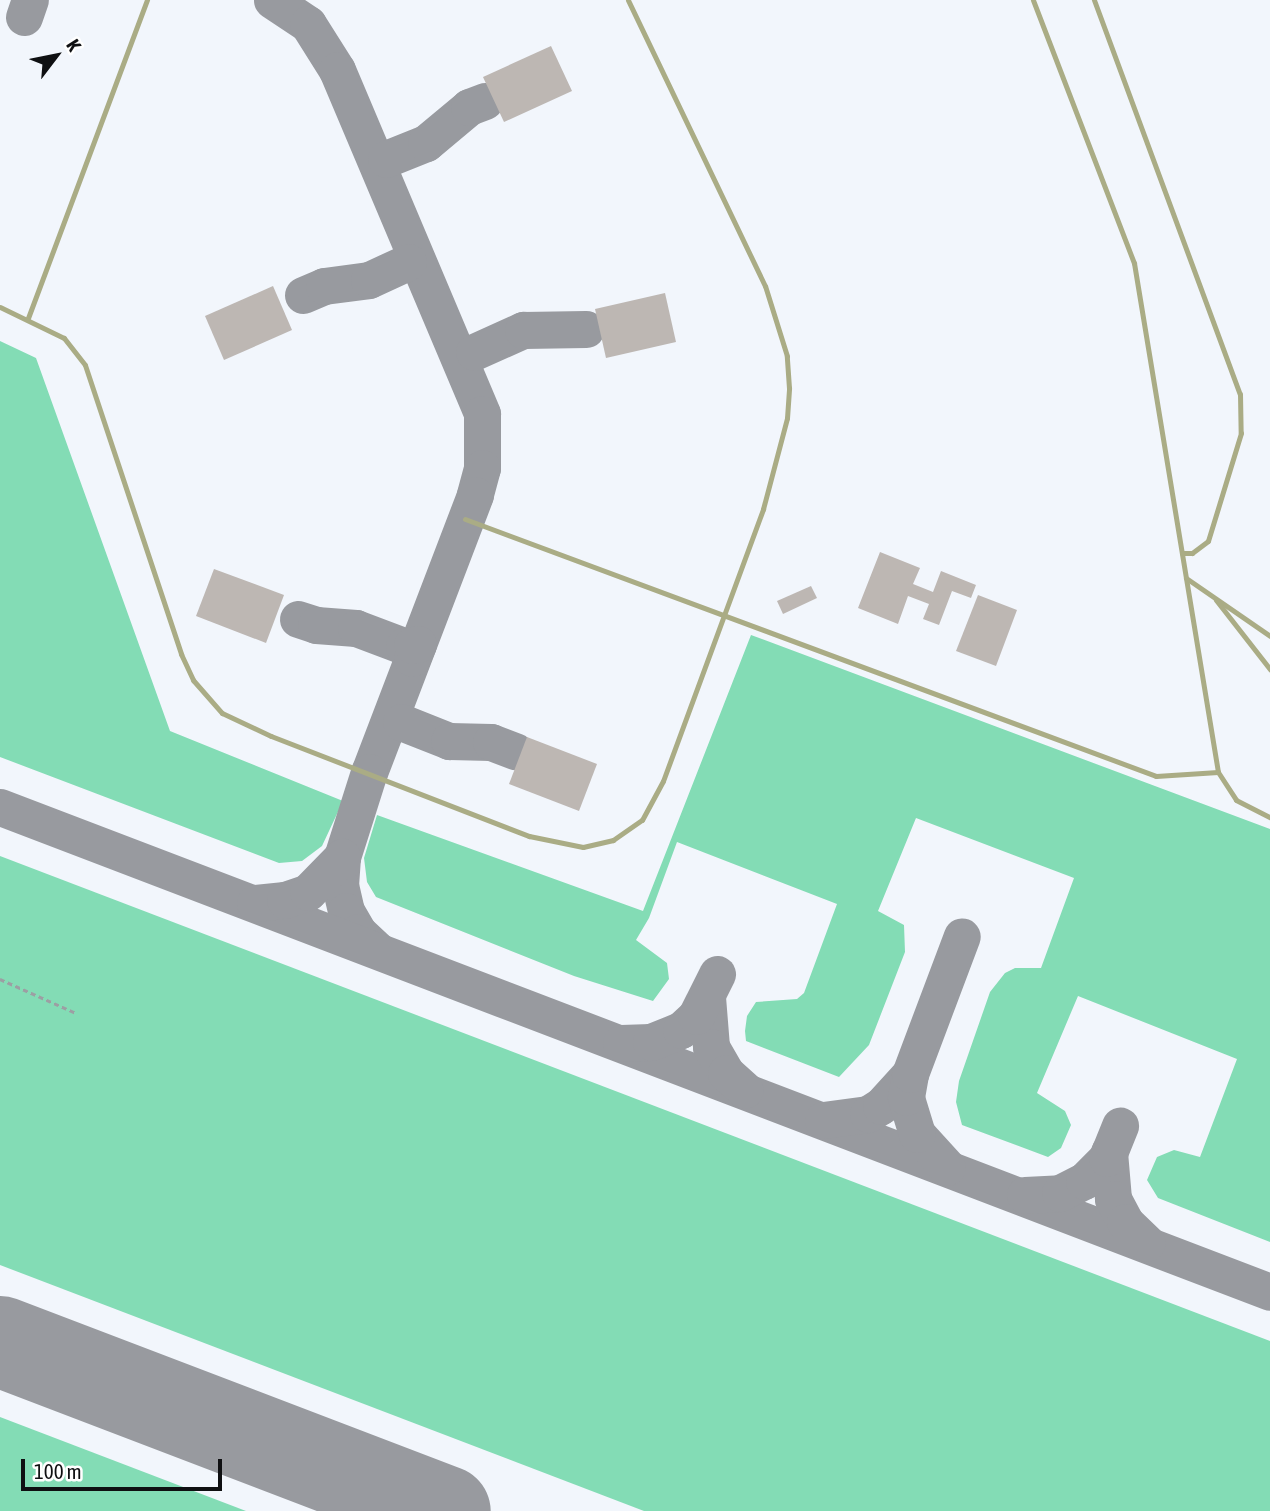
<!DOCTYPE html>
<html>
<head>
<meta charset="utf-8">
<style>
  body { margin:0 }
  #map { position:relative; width:1270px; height:1511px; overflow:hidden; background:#f2f6fc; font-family:"Asap Condensed",sans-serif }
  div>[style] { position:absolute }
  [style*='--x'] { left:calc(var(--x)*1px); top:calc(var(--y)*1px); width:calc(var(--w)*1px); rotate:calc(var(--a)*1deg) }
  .green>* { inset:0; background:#83dcb5 }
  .taxiway>* { height:37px; margin:-18.5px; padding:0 18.5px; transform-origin:18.5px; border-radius:18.5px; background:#989a9f }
  .runway>* { height:91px; margin:-45.5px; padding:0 45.5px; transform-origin:45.5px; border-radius:45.5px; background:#989a9f }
  .building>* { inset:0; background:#bdb7b3 }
  .path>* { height:2.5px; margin-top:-1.25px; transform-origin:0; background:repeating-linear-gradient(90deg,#9c9fa3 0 5px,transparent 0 8.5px) }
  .service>* { height:5px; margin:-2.5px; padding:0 2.5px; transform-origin:2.5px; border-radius:2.5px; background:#aaac85 }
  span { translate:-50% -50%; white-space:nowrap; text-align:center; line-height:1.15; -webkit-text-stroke:6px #fff; paint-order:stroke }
  .north { position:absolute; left:21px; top:21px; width:70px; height:70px; -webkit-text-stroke:5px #fff; paint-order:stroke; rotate:58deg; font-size:19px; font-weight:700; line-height:28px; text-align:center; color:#0f1012 }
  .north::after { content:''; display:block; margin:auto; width:24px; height:32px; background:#0f1012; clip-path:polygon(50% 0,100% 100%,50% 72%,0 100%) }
  .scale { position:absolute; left:21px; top:1459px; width:201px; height:32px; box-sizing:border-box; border:4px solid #0f1012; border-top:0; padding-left:9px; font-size:21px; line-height:24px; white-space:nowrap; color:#0f1012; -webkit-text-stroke:5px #fff; paint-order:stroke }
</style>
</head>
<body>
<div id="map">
  <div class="green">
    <div style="clip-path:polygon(0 341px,36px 358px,170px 731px,343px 801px,322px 846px,302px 861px,279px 863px,0 757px)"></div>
    <div style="clip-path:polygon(751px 635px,1270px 829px,1270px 1242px,1158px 1198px,1147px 1180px,1157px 1157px,1174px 1150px,1200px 1157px,1237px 1059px,1078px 996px,1037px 1093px,1065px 1111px,1071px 1125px,1061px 1148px,1048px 1157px,962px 1125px,956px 1102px,959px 1081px,990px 992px,1005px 973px,1015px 968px,1041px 968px,1074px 878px,916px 818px,878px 911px,904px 925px,905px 952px,869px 1045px,839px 1077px,746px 1041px,745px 1031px,747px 1016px,756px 1002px,797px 999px,804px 993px,837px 904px,677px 842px,649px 918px,636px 940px,667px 963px,669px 979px,653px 1001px,574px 976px,376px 897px,367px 882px,364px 858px,377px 815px,643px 911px)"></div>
    <div style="clip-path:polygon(0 856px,1270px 1341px,1270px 1511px,644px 1511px,0 1265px)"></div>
    <div style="clip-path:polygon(0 1417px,246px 1511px,0 1511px)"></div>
  </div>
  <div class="taxiway">
    <div style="--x:272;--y:0;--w:43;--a:33.7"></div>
    <div style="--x:308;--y:24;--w:54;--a:57.8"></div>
    <div style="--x:337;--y:70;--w:373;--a:67.1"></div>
    <div style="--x:482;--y:414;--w:54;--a:90"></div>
    <div style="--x:482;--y:468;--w:28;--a:105"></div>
    <div style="--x:475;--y:495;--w:297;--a:110.9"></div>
    <div style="--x:369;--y:772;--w:89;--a:107.6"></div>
    <div style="--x:342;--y:857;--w:28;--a:94"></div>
    <div style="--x:340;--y:885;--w:27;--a:77"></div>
    <div style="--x:346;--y:911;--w:24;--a:60"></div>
    <div style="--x:358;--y:932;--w:26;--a:43"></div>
    <div style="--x:24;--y:17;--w:18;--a:-71"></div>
    <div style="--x:386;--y:159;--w:43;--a:-21.8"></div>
    <div style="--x:426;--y:143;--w:56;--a:-39.9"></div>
    <div style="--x:469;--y:107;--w:17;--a:-21"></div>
    <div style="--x:303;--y:295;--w:23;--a:-23"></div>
    <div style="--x:324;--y:286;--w:45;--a:-7.6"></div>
    <div style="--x:369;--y:280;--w:43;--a:-24.8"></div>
    <div style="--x:474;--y:352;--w:54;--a:-24.2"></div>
    <div style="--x:523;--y:330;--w:63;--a:-0.9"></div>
    <div style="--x:298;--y:619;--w:19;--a:18"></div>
    <div style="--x:316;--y:625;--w:40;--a:4.3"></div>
    <div style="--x:356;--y:628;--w:51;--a:20.6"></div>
    <div style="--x:404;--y:646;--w:14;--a:56"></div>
    <div style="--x:412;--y:658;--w:15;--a:-67"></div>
    <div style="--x:418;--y:644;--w:6;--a:171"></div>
    <div style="--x:401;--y:722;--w:52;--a:21.6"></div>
    <div style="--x:449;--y:741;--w:42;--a:1.4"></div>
    <div style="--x:491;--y:742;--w:26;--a:21"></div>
    <div style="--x:0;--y:807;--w:1359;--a:20.9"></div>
    <div style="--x:255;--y:903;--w:30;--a:-6"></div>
    <div style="--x:285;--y:900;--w:24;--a:-19"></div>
    <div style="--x:308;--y:892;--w:49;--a:-45.8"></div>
    <div style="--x:707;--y:997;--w:50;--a:85.4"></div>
    <div style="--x:711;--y:1047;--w:30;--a:60"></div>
    <div style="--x:726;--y:1073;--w:25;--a:42"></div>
    <div style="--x:621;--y:1043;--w:30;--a:-2"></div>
    <div style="--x:651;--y:1042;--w:32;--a:-22"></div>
    <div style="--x:681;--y:1030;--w:21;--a:-43"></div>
    <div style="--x:696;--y:1016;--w:47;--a:-63.4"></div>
    <div style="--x:823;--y:1120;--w:45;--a:-7.6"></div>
    <div style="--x:868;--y:1114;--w:15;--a:-32"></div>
    <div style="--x:881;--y:1106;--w:43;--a:-47.8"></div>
    <div style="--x:1109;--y:1152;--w:47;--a:85.1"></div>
    <div style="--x:1113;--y:1199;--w:26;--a:62"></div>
    <div style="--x:1125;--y:1222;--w:30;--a:44"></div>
    <div style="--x:947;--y:1167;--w:45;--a:-132.3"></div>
    <div style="--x:917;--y:1134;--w:39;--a:-107"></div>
    <div style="--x:906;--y:1097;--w:23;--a:-80"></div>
    <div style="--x:910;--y:1074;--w:147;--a:-69.4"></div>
    <div style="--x:1025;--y:1195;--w:35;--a:-3"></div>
    <div style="--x:1060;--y:1193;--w:27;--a:-27"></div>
    <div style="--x:1084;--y:1181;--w:33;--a:-45"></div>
    <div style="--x:1107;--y:1158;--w:35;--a:-68"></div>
  </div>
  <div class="runway">
    <div style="--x:0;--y:1341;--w:476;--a:20.9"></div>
  </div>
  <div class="building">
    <div style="clip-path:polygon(551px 46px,572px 91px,504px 122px,483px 77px)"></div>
    <div style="clip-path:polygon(273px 286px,292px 330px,224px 360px,205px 316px)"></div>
    <div style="clip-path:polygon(665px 293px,676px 342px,606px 358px,595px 309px)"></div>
    <div style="clip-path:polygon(880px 552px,920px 568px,913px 584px,933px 592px,941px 571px,976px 585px,971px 598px,952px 591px,939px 625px,923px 619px,929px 604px,908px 596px,898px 624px,858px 608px)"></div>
    <div style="clip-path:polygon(214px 569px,284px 595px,266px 643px,196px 616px)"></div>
    <div style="clip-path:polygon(811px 586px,817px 598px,783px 614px,777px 601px)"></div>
    <div style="clip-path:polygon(978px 595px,1017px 610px,996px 666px,956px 651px)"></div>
    <div style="clip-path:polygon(527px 737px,597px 764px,579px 811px,509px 784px)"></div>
  </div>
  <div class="path">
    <div style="--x:0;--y:979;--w:83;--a:24.1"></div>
  </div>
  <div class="service">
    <div style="--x:1033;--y:0;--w:282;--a:69"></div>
    <div style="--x:1134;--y:263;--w:516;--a:80.63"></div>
    <div style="--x:1218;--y:772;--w:33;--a:57"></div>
    <div style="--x:1236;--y:800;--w:38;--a:27"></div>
    <div style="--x:1094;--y:0;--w:420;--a:69.7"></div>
    <div style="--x:1240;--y:394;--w:39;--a:89"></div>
    <div style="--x:1241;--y:433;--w:113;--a:107"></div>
    <div style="--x:1208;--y:541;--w:20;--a:143"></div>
    <div style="--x:1192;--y:553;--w:10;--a:180"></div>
    <div style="--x:0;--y:307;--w:71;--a:25.8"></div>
    <div style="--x:64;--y:338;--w:34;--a:52"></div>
    <div style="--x:85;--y:365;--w:305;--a:71.6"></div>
    <div style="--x:181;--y:654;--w:29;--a:65"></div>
    <div style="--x:193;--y:680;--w:44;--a:48.7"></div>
    <div style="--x:222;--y:713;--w:54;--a:25.1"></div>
    <div style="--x:271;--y:736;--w:277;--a:21.2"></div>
    <div style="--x:529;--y:836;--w:55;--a:11.5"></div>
    <div style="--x:583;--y:847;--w:31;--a:-13"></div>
    <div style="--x:613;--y:840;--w:35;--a:-35"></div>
    <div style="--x:642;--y:820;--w:44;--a:-61.7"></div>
    <div style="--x:663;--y:781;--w:290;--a:-69.8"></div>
    <div style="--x:763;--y:509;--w:94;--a:-75.2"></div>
    <div style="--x:787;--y:418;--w:30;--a:-86"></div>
    <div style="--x:789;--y:388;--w:32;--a:-94"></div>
    <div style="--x:787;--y:356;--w:73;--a:-107.4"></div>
    <div style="--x:765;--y:286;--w:317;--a:-115.6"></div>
    <div style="--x:28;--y:318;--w:340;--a:-69.5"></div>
    <div style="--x:465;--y:519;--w:737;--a:20.4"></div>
    <div style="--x:1156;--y:776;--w:62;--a:-3.7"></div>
    <div style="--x:1186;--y:578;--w:102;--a:34.6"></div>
    <div style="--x:1216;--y:600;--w:88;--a:52"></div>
  </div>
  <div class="north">K</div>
  <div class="scale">100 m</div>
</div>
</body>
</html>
